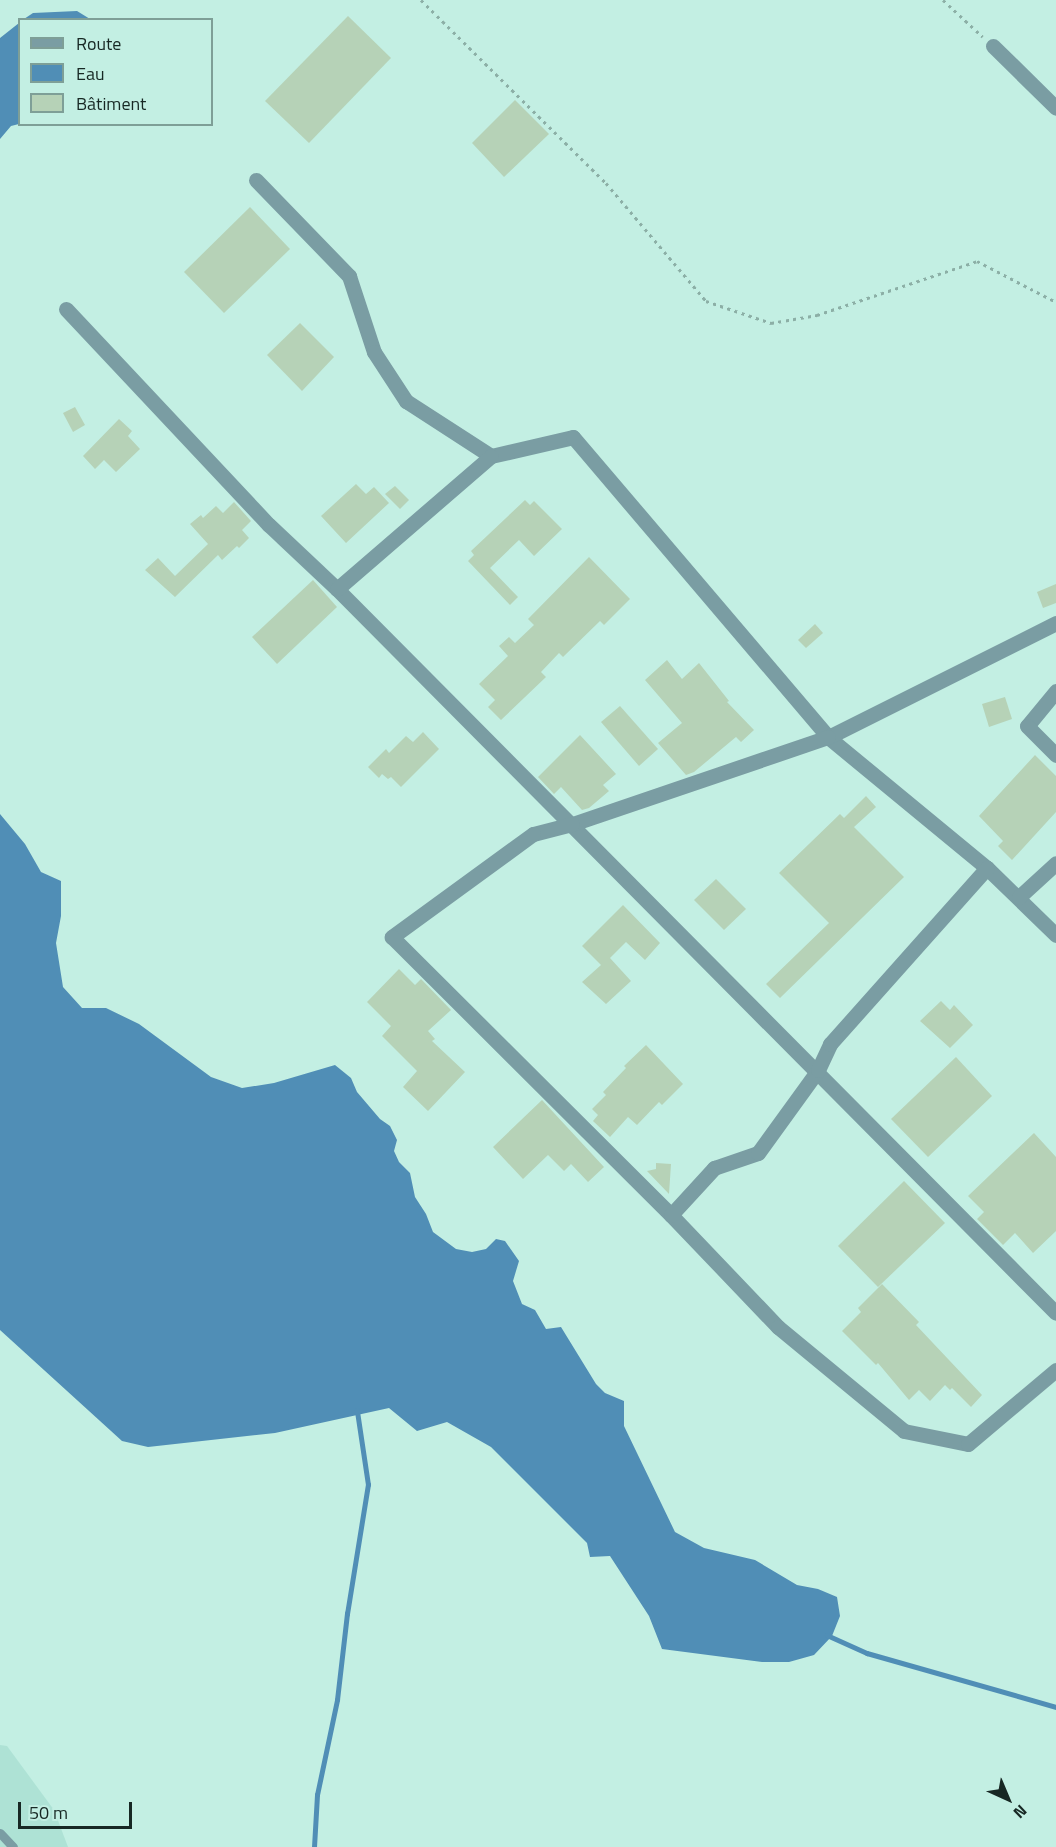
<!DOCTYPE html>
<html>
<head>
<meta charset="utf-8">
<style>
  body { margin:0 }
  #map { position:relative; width:1056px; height:1847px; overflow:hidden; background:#c3efe3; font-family:"Titillium Web",sans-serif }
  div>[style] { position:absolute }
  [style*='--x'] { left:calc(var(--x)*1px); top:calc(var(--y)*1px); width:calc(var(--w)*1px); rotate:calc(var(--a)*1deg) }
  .built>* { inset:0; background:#aee2d5 }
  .water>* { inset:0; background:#508eb6 }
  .stream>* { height:4.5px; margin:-2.25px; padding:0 2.25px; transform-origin:2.25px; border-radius:2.25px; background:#508eb6 }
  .building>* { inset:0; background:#b6d2b7 }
  .path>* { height:3px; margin-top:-1.5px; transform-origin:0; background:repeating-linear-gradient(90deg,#8cafa6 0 3px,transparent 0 7.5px) }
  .service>* { height:9px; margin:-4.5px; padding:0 4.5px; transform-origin:4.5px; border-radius:4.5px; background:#7a9da3 }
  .minor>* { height:15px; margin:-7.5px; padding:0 7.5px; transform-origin:7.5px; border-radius:7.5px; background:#7a9da3 }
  span { translate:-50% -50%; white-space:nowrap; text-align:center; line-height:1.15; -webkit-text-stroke:6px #c3efe3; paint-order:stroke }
  .legend { position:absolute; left:18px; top:18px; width:195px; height:108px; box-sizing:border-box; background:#c3efe3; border:2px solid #7e9f97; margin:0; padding:8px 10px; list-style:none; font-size:18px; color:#172824 }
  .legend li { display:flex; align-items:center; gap:12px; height:30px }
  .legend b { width:30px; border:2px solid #7e9f97 }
  .north { position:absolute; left:978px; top:1769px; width:60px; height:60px; -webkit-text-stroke:4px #c3efe3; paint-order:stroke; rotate:136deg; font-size:16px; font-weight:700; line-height:24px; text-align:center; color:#172824 }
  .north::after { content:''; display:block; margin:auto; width:21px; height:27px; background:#172824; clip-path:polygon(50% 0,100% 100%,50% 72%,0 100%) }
  .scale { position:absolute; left:18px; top:1802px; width:114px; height:27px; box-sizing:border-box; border:3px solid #172824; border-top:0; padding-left:8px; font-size:18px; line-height:21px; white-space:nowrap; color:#172824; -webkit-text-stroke:4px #c3efe3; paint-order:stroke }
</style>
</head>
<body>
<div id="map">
  <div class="built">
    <div style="clip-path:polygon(0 1745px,7px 1746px,54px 1810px,68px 1847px,0 1847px)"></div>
  </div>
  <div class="water">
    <div style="clip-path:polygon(77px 11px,90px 19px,24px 19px,33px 13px)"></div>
    <div style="clip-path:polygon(19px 23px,19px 124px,11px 126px,0 139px,0 38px)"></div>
    <div style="clip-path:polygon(0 814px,25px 844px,41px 872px,61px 881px,61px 916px,56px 943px,63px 987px,82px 1008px,106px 1008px,139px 1024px,211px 1077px,242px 1088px,274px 1083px,335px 1065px,351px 1078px,357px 1092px,380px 1119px,390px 1126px,397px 1140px,394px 1151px,399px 1162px,410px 1173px,415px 1197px,426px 1214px,433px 1232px,456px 1249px,472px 1252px,486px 1249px,496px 1239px,505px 1241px,519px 1261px,513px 1281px,522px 1304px,535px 1310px,546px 1329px,561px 1327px,596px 1384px,605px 1393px,624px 1401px,624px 1426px,675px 1532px,704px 1548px,755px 1560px,797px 1585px,818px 1589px,837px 1597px,840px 1616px,832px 1636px,814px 1655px,789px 1662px,762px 1662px,662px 1649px,649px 1616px,610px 1556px,590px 1557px,587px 1543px,491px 1447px,447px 1422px,417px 1431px,389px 1408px,275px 1433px,148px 1447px,122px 1441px,0 1330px)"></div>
  </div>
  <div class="stream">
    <div style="--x:827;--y:1635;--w:44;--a:24.2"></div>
    <div style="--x:867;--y:1653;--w:197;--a:15.9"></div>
    <div style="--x:314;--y:1847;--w:52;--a:-86.7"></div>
    <div style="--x:317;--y:1795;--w:97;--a:-78.1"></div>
    <div style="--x:337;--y:1700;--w:87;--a:-83.4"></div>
    <div style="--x:347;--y:1614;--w:131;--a:-80.8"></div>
    <div style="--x:368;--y:1485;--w:75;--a:-98.5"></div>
  </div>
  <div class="building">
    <div style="clip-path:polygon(348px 16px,391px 58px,309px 143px,265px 101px)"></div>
    <div style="clip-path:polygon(515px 100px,549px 134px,504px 177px,472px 143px)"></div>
    <div style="clip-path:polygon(250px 207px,290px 249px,224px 313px,184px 272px)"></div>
    <div style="clip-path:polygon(300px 323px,334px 357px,302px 391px,267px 355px)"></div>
    <div style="clip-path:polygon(75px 407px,85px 425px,73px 432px,63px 413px)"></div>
    <div style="clip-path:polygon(119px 419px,132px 431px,128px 436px,140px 449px,116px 472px,104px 460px,95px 469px,83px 456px)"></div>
    <div style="clip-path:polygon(356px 484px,366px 494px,374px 487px,389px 503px,346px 543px,321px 516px)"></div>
    <div style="clip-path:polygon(395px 486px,409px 500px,400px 509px,385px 494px)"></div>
    <div style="clip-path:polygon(525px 500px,530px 505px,534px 501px,562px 529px,534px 556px,519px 540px,490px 568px,518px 597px,510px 605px,468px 561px,474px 555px,471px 551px)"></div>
    <div style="clip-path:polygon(234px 502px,251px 521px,242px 530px,249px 538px,239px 548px,237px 546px,222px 560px,218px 555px,175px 597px,145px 570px,158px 558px,175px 576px,208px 544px,190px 524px,201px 515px,203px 518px,216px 506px,223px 513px)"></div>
    <div style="clip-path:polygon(589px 557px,630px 599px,604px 625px,600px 621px,563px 657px,559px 653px,541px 672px,546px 677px,501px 720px,488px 707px,495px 700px,479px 684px,508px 656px,499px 646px,509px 637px,515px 643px,534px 625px,528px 619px)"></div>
    <div style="clip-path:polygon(313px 580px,337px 607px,277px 664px,252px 637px)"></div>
    <div style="clip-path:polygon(1056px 584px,1056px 603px,1043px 608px,1037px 592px)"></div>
    <div style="clip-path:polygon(815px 624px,823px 633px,806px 648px,798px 640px)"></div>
    <div style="clip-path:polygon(667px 660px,682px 679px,699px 663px,729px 701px,727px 702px,754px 730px,741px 742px,736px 737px,694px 772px,686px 775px,658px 743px,682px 723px,645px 680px)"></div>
    <div style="clip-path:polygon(1005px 697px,1012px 719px,989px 727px,982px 704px)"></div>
    <div style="clip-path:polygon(620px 706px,658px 749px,639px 766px,601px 722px)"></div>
    <div style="clip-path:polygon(423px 732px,439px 749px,401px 787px,391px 777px,388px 779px,382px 774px,379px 778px,368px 767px,386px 749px,389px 753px,406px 736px,413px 742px)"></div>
    <div style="clip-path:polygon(580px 735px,616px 774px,603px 785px,609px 791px,589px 808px,582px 810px,561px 787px,554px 794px,538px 777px)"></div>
    <div style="clip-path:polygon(1035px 755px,1056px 776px,1056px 812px,1012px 860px,998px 846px,1003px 841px,979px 816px)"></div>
    <div style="clip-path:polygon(866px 796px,876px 807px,854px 827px,904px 877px,780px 998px,766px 984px,829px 923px,779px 873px,840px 814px,844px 818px)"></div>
    <div style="clip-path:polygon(716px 879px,746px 909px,724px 930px,694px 900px)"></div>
    <div style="clip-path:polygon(623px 905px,660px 943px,645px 960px,626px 942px,610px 958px,631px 981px,606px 1004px,582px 982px,601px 965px,582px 946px)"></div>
    <div style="clip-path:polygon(399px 969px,415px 985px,421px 979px,451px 1010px,428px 1031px,435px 1039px,432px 1041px,465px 1072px,428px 1111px,403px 1087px,417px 1071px,382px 1036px,391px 1026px,367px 1002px)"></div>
    <div style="clip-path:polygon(941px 1001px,950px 1010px,954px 1005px,973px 1025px,950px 1048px,920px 1021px)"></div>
    <div style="clip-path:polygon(646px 1045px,683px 1084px,662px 1105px,659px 1102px,637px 1125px,628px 1117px,610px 1137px,593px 1121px,598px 1115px,592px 1109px,606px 1095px,603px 1092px,626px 1068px,624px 1066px)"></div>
    <div style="clip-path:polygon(956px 1057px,992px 1096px,928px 1157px,891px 1119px)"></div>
    <div style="clip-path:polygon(542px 1100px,604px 1167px,588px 1182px,571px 1164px,564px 1171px,548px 1155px,523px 1179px,493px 1147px)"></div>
    <div style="clip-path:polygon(1034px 1133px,1056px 1157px,1056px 1231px,1033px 1253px,1015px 1233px,1003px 1245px,977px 1219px,984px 1212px,968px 1196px)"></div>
    <div style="clip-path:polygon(656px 1163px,671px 1164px,669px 1194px,647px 1171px,656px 1169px)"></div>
    <div style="clip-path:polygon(904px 1181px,945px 1223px,878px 1287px,838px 1246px)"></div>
    <div style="clip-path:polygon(882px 1284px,919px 1322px,916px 1325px,982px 1395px,971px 1407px,952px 1388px,950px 1390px,945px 1385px,930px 1401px,919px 1390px,909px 1400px,878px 1363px,876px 1365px,842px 1331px,861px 1312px,858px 1308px)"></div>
  </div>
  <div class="path">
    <div style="--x:421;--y:0;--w:260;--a:44.7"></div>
    <div style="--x:606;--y:183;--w:155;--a:49.7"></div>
    <div style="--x:706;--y:301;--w:69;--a:18.7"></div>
    <div style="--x:771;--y:323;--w:47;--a:-9.9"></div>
    <div style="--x:817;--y:315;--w:169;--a:-18.6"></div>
    <div style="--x:977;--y:261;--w:89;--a:27.4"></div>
    <div style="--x:943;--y:0;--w:54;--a:42.8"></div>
  </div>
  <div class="service">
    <div style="--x:0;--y:1833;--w:19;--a:47"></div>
  </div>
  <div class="minor">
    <div style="--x:993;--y:46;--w:88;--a:44.5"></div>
    <div style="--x:256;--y:180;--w:134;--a:45.9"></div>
    <div style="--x:349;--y:276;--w:80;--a:71.8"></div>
    <div style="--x:374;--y:352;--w:59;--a:56.9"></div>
    <div style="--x:406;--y:401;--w:101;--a:32.9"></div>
    <div style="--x:491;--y:456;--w:84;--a:-13"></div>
    <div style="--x:573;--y:437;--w:394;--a:49.6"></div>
    <div style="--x:828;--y:737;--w:206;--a:39.5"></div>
    <div style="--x:987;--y:868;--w:96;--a:44.2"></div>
    <div style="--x:66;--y:309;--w:296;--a:46.8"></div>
    <div style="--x:269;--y:525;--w:93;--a:43.3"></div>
    <div style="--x:337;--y:589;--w:1020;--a:45.2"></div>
    <div style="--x:337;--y:589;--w:203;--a:-40.8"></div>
    <div style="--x:1056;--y:623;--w:255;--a:153.4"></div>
    <div style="--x:828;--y:737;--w:270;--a:161.2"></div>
    <div style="--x:572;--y:824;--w:40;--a:165.6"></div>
    <div style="--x:533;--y:834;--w:175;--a:143.9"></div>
    <div style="--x:392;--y:937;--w:394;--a:44.9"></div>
    <div style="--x:671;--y:1215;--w:155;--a:46.3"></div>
    <div style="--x:778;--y:1327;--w:163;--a:39.5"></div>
    <div style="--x:904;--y:1431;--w:65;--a:11.5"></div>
    <div style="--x:968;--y:1444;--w:115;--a:-40.1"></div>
    <div style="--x:1056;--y:691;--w:45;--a:129.6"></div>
    <div style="--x:1027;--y:726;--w:41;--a:45"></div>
    <div style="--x:1019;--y:897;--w:50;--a:-42.6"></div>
    <div style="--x:671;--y:1215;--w:64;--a:-47.5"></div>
    <div style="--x:714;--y:1168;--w:46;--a:-18.8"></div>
    <div style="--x:758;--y:1153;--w:102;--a:-54.1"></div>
    <div style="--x:818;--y:1070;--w:29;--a:-65"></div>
    <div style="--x:830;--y:1044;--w:236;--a:-48.3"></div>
  </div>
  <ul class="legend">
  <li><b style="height:8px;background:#7a9da3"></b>Route</li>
  <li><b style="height:16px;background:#508eb6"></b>Eau</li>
  <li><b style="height:16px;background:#b6d2b7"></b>Bâtiment</li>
  </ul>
  <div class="north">N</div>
  <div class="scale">50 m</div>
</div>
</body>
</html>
